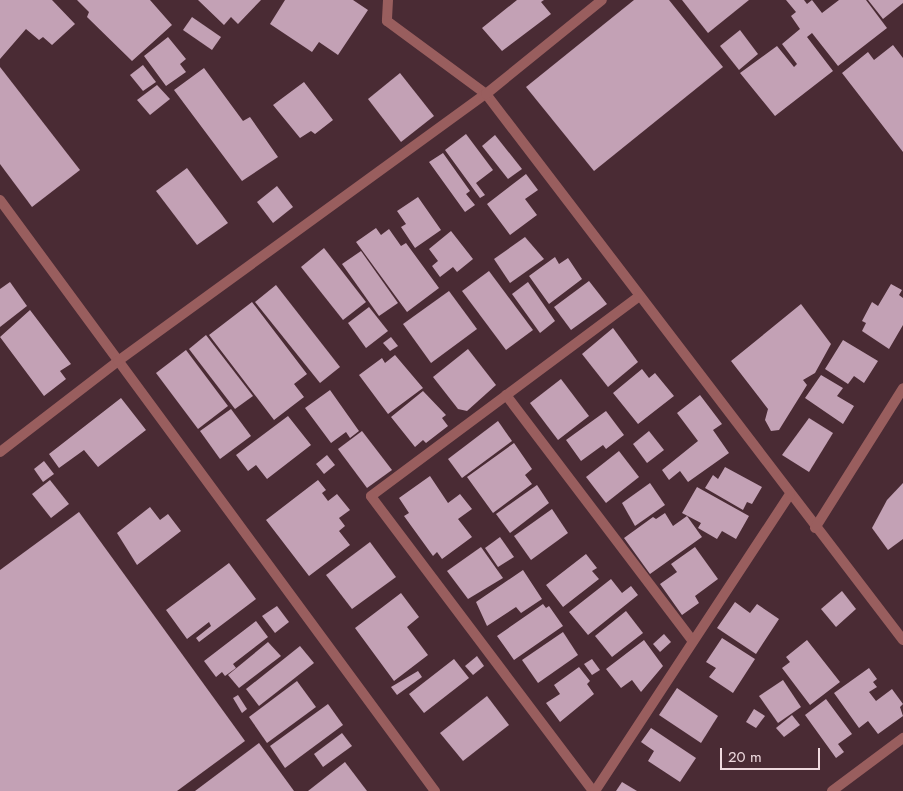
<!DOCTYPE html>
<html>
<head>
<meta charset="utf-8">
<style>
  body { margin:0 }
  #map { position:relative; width:903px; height:791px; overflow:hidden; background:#4a2b34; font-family:Jost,sans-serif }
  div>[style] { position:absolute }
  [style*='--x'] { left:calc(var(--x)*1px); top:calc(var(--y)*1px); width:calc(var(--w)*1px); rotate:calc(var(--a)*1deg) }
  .building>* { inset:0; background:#c3a1b5 }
  .street>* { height:10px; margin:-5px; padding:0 5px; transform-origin:5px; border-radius:5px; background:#995e5e }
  span { translate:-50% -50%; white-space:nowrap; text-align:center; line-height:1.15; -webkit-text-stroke:5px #4a2b34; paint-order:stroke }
  .scale { position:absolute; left:720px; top:748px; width:100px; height:22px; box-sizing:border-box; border:2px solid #efdadf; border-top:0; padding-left:6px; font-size:15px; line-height:18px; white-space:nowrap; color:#efdadf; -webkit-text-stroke:4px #4a2b34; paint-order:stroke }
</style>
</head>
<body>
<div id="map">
  <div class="building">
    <div style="clip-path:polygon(0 0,52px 0,75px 24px,52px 45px,43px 37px,39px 40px,26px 29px,0 59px)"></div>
    <div style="clip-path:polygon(77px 0,150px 0,172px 25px,132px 61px,87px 17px,89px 12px)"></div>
    <div style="clip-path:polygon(198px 0,261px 0,238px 24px,231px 17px,224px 25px)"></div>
    <div style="clip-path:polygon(285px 0,353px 0,368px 10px,338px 55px,319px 42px,312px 52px,270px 24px)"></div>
    <div style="clip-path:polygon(517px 0,544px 0,541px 2px,551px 14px,502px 51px,482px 28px)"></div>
    <div style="clip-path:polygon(634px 0,669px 0,723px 67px,594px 171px,526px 87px)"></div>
    <div style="clip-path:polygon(682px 0,749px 0,708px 33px)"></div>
    <div style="clip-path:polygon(786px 0,804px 0,807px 4px,812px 0,822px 13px,839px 0,866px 0,887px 28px,838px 66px,812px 33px,807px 37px,833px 71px,775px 116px,740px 73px,777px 46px,794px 67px,797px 64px,782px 44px,800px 29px,791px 16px,796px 12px)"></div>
    <div style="clip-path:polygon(868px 0,903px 0,903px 3px,883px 19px)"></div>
    <div style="clip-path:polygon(192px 17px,221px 37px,212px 50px,183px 30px)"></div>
    <div style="clip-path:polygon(740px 30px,758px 54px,739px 70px,720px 46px)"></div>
    <div style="clip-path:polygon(168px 37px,186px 59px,180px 64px,186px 72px,166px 86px,144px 56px)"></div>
    <div style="clip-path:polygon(893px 45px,903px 58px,903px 152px,842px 73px,868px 52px,874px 60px)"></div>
    <div style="clip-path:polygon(143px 65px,156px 82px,143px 91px,130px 75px)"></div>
    <div style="clip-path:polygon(0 67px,80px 170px,32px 207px,0 164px)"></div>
    <div style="clip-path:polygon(204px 68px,243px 121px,250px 117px,278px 157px,242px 181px,174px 90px)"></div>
    <div style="clip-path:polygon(400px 73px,434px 116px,401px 142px,368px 99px)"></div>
    <div style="clip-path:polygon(304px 82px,333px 120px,315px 134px,311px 131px,300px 138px,273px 105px)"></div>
    <div style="clip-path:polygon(157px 85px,170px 99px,150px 115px,137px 100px)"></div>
    <div style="clip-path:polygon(466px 134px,493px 170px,476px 183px,485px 195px,480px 198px,445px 150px)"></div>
    <div style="clip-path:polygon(495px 135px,522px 169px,508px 179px,482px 146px)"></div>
    <div style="clip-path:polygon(443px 153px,470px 191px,466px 194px,475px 205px,465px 212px,429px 162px)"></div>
    <div style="clip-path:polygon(187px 168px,228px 223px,197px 245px,156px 191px)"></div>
    <div style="clip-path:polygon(526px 174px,538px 190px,525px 199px,537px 215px,510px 235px,487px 204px)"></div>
    <div style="clip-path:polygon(277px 186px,293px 207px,273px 223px,257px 202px)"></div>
    <div style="clip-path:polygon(418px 197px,441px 230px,415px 248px,401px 227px,406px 224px,397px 211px)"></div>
    <div style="clip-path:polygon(376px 228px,381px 235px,389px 229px,401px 246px,406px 243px,439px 288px,407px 312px,356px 242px)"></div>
    <div style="clip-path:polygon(451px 231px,473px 259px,457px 272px,453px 267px,440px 277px,432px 266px,438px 261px,429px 249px)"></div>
    <div style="clip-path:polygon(525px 237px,544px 259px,510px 283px,494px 259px)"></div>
    <div style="clip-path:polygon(324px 248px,366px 302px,343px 320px,301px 267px)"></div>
    <div style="clip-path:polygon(361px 251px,398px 303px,379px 316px,342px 264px)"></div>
    <div style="clip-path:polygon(555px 257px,559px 264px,568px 258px,582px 279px,549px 304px,529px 276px)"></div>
    <div style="clip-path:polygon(489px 271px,533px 330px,506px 350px,462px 291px)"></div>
    <div style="clip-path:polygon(589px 281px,607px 304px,571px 330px,554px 307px)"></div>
    <div style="clip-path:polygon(10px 282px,27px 306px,0 327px,0 289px)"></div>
    <div style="clip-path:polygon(528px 282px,555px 321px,540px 333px,512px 294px)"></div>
    <div style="clip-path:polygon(891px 284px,902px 290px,899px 295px,903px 298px,903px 325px,889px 349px,862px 331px,866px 323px,862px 321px,872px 302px,878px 306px)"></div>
    <div style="clip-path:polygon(276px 285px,340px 367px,320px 383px,255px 302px)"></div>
    <div style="clip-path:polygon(449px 291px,477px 329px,431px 363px,403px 324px)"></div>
    <div style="clip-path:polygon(252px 302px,307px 374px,294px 384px,304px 397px,274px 420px,209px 335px)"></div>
    <div style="clip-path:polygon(801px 304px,831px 344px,815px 373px,803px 380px,807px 385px,779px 430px,771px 431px,765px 420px,768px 409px,731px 361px)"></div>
    <div style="clip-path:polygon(369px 307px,388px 331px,366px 348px,348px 323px)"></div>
    <div style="clip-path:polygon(30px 310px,71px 364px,60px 371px,66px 379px,44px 396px,0 337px)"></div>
    <div style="clip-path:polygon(613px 328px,638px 362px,608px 387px,582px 354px)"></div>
    <div style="clip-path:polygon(206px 335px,253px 396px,235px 409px,189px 349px)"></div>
    <div style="clip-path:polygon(391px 337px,398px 346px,390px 351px,383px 343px)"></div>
    <div style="clip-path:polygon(843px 340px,878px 361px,864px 383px,854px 376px,848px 384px,825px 369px)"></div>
    <div style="clip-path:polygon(468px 349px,496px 385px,467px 411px,458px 409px,433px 377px)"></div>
    <div style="clip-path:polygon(186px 350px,228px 406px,198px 429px,156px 373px)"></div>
    <div style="clip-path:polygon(395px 355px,423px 388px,388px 414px,359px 375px,382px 358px,385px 363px)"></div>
    <div style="clip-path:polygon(642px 369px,649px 378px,655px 373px,674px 396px,638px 424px,613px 393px)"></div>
    <div style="clip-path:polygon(821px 375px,843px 388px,837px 396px,854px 406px,843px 424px,805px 398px)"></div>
    <div style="clip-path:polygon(561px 379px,589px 416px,558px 440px,530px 403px)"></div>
    <div style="clip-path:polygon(330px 390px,359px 431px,350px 438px,346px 432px,331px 443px,305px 408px)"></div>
    <div style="clip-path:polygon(423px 391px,446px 415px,442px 418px,448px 426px,426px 443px,423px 440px,415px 447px,391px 417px)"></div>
    <div style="clip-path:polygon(700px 395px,722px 424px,713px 430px,729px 453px,688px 482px,680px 471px,669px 480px,662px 470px,698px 441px,677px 413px)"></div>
    <div style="clip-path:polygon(121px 398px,146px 430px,98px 467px,84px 450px,59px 468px,49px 454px)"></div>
    <div style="clip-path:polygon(231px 409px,251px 436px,220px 459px,200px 431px)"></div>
    <div style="clip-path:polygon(606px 411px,624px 435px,606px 449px,603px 445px,581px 461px,566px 440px)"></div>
    <div style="clip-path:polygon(288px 416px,311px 445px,267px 479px,256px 465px,248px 471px,236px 455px)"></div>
    <div style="clip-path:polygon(809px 418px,833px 433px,809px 472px,782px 455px)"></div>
    <div style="clip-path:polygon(498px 421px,512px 441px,462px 478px,448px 459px)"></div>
    <div style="clip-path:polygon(362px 431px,392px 470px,367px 488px,338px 449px)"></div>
    <div style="clip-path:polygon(649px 431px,664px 450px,647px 463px,633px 444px)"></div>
    <div style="clip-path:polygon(514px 443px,532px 469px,525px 475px,532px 484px,493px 513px,467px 477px)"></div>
    <div style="clip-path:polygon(619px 451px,639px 477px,606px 503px,586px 477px)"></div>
    <div style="clip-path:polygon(327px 455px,335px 465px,324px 474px,316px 464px)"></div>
    <div style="clip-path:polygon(44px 461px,54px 474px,43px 482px,34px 469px)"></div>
    <div style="clip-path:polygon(725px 467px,762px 487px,752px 504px,747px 502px,743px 510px,705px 488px,713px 475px,718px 479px)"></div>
    <div style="clip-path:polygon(430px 476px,448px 503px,460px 494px,472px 509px,458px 519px,472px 537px,442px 559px,437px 552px,433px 556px,404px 516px,409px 513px,399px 498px)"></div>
    <div style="clip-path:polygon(50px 480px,69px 504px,51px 518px,32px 494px)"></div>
    <div style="clip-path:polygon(318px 480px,326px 490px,322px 493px,328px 501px,337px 494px,350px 510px,339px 518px,345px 526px,339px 531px,350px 545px,309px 576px,266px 520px)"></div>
    <div style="clip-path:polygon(650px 483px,665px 505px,635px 526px,622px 503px)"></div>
    <div style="clip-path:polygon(903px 483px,903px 539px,888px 550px,872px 528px,887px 500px)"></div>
    <div style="clip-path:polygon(537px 485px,549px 503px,510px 533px,496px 514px)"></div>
    <div style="clip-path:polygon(697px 487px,749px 516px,736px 539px,722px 531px,717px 539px,698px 528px,701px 523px,682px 513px)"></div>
    <div style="clip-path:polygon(150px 507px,160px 520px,168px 514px,181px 531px,137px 565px,117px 533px)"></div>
    <div style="clip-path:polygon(552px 509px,568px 533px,531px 560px,514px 536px)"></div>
    <div style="clip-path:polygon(79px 512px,245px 741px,177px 791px,0 791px,0 570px)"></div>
    <div style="clip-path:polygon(665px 513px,673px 526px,687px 516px,702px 537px,650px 574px,624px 538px,653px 517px,656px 519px)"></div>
    <div style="clip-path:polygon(500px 537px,514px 557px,498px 567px,485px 548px)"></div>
    <div style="clip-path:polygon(370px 542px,396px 577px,352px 609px,326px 575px)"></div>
    <div style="clip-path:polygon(481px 547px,503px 578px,468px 599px,447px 571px)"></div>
    <div style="clip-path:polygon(695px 547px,718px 579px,695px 596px,699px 603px,682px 615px,660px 584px,677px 572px,671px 564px)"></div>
    <div style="clip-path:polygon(586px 554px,597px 568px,592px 571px,599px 579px,563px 607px,546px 585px)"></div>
    <div style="clip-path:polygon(229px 563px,256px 599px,199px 642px,196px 638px,211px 626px,209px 622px,187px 639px,166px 610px)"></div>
    <div style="clip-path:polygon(523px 570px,542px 599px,521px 613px,516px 607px,487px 626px,476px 602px)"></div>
    <div style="clip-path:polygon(611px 579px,622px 593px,631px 586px,638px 595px,588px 635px,569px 612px)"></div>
    <div style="clip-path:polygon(842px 591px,856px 609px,836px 627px,821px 609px)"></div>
    <div style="clip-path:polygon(401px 593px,419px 617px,407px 627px,428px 655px,394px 681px,355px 628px)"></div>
    <div style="clip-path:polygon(735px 602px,750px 613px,757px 604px,779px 619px,756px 654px,717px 628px)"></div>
    <div style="clip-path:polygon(543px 604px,546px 608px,549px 606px,563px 626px,514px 660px,497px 636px)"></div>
    <div style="clip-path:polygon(277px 606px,289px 622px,275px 633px,262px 616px)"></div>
    <div style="clip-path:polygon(626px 611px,643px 633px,612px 657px,595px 636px)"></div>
    <div style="clip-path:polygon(256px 621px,268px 637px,233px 664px,236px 668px,225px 676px,222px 672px,216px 677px,204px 661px)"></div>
    <div style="clip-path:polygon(563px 632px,578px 655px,538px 683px,522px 660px)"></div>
    <div style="clip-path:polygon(664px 634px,671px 642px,660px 652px,653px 644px)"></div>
    <div style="clip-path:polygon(722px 638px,755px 659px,733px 693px,709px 677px,716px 668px,706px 662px)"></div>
    <div style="clip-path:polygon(644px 640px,663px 666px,641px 692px,632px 680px,621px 688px,606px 669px)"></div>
    <div style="clip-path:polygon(807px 640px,840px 682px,810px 705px,782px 668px,790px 662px,786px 657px)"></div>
    <div style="clip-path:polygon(268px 642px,281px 656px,239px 688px,228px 675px)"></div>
    <div style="clip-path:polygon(300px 646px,314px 663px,259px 706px,246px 689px)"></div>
    <div style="clip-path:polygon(477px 656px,484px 666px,473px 675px,465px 666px)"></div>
    <div style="clip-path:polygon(454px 659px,469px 678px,424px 713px,409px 694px)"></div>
    <div style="clip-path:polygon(592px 659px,600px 670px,592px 675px,584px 664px)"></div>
    <div style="clip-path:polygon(579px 667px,590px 681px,587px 684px,594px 694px,560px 722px,546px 703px,560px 694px,554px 685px)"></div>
    <div style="clip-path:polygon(869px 668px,877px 679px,873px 682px,877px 687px,869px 692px,876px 701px,892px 689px,903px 704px,900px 707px,903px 716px,878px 734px,868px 721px,859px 728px,834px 693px)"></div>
    <div style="clip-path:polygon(418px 671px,422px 677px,397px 695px,391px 687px)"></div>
    <div style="clip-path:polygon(783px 680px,801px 707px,778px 723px,759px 696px)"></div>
    <div style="clip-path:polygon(297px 681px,316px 707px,267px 743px,249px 717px)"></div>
    <div style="clip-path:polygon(677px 688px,718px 716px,701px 743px,659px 715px)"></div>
    <div style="clip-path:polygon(238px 695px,247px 709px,242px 713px,233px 698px)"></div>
    <div style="clip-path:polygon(487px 696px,509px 725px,463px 761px,440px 733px)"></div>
    <div style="clip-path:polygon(826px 699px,852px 734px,838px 744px,844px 752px,836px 758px,805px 715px)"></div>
    <div style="clip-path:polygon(328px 704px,343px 725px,285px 768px,270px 746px)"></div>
    <div style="clip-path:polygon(754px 709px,765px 716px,756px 728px,746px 722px)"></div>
    <div style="clip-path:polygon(792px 715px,800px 725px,784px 737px,776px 728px)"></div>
    <div style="clip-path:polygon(651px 728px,696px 758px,680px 782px,648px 761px,654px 751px,641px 742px)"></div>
    <div style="clip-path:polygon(342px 733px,352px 746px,323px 767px,314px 754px)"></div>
    <div style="clip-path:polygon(259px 743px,294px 791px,195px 791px)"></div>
    <div style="clip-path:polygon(345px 762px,367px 791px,308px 791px)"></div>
    <div style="clip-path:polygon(622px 782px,637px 791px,616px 791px)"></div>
  </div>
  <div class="street">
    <div style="--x:388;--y:0;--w:21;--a:93"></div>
    <div style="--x:387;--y:21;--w:123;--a:36.4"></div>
    <div style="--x:486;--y:94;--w:687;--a:52.63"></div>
    <div style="--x:0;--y:200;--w:734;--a:53.65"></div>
    <div style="--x:506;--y:395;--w:309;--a:52.8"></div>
    <div style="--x:0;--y:452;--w:149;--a:-37.6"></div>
    <div style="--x:118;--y:361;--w:455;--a:-36"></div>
    <div style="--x:486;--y:94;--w:149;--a:-39"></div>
    <div style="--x:815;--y:528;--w:165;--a:-57.8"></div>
    <div style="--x:593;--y:791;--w:369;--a:-127"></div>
    <div style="--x:371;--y:496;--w:334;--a:-36.7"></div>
    <div style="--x:595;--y:791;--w:355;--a:-56.7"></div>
    <div style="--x:832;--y:791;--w:89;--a:-36.7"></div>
  </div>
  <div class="scale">20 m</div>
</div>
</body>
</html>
